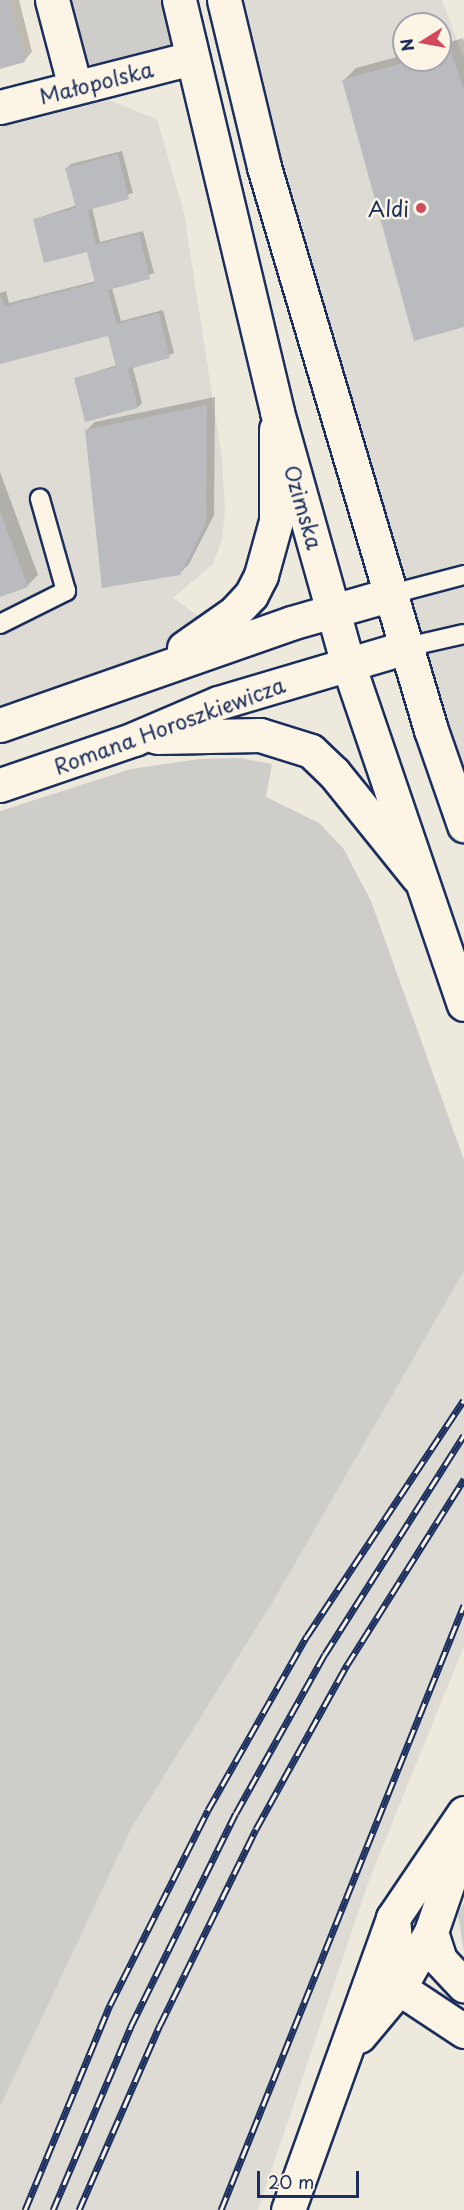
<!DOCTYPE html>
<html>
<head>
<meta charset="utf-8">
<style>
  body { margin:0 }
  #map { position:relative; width:464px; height:2210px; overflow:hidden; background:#eee9dd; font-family:"Playpen Sans",sans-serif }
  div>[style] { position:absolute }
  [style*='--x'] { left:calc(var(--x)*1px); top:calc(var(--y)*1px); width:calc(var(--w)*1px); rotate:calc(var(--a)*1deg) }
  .built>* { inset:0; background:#dedbd4 }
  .green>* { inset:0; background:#cfcdca }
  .shadow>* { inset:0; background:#0003 }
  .building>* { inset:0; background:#babbbe }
  .roads { filter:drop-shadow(2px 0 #1b2f5e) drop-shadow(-2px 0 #1b2f5e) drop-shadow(0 2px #1b2f5e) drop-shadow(0 -2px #1b2f5e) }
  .service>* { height:18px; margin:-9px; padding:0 9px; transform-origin:9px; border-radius:9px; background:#fcf5e5 }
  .minor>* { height:33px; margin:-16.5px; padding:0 16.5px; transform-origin:16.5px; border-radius:16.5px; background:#fcf5e5 }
  .tertiary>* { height:33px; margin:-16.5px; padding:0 16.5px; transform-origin:16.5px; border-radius:16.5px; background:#fcf5e5 }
  .secondary>* { height:33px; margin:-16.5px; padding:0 16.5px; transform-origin:16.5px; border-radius:16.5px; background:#fcf5e5 }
  .rail>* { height:7px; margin-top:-3.5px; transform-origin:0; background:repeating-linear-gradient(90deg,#fcf5e5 0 14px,#1b2f5e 0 28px); box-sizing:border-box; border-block:2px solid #1b2f5e }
  .dots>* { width:16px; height:16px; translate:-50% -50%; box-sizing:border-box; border:3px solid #fcf5e5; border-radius:50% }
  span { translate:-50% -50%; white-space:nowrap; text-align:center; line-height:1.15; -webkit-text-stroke:5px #fcf5e5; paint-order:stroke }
  .street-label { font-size:21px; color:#1b2f5e }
  .poi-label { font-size:21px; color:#1b2f5e }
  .right { translate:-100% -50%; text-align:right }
  .north { position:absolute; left:392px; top:12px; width:60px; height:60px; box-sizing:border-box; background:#fcf5e5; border:2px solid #a2a6af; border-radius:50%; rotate:259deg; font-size:16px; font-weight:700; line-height:24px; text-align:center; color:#1b2f5e }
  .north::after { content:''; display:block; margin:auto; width:21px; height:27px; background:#d1495b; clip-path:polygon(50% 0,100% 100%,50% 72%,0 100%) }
  .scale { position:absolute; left:257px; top:2171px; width:102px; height:27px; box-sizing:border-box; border:3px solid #1b2f5e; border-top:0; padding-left:8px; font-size:18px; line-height:21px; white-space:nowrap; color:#1b2f5e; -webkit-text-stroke:4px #fcf5e5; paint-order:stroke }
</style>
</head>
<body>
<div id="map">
  <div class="built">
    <div style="clip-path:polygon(evenodd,224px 0,442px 0,464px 59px,464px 825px,224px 0,404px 24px,440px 24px,440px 60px,404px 60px,404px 24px)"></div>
    <div style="clip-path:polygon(75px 87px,157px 119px,184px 213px,222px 459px,225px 510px,222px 539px,213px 564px,173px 598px,216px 629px,0 725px,0 107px)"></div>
    <div style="clip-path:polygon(464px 1271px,464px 1646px,370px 1878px,258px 2210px,0 2210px,0 2107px,131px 1829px,274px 1600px)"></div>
  </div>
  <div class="green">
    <div style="clip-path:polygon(52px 0,179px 0,192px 58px,75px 87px)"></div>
    <div style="clip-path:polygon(240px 758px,272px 764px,266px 797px,319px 823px,343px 848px,371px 901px,464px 1160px,464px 1271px,274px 1600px,131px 1829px,0 2107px,0 811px,131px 769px,199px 759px)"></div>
    <div style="clip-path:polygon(464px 1903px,464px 1952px,458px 1914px)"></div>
  </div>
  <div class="shadow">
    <div style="clip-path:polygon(0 0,19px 0,32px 52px,24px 61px,0 67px)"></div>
    <div style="clip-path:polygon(463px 38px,464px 42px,464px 326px,343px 81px,356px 68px,404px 55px,404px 60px,440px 60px,440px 45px)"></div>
    <div style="clip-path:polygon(122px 151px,133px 193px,92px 207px,100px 242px,143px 231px,154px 273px,112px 288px,121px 321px,163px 310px,174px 353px,133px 368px,142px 403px,138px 407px,76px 378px,117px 365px,109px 334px,0 362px,0 293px,6px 291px,9px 303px,96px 281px,88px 250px,35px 219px,77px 205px,67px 168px,71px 164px)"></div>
    <div style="clip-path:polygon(215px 397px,214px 515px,189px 564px,180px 573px,86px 431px,95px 422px)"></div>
    <div style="clip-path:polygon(0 472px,38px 575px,27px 586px,0 596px)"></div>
  </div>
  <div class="building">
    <div style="clip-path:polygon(0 0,9px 0,25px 62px,0 69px)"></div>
    <div style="clip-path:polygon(450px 50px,464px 90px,464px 327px,414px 341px,342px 80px,414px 60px,440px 60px,440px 53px)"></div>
    <div style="clip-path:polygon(118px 154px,129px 199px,88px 210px,96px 245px,139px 234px,150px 279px,108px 290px,117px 324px,159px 313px,170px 358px,128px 369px,138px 408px,85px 422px,74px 378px,116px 367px,108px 336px,0 364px,0 295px,5px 306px,95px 283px,87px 252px,44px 263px,33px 219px,76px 208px,65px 168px)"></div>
    <div style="clip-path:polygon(207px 405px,206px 524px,180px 575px,102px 588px,85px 430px)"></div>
    <div style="clip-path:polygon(0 511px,28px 587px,0 597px)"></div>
  </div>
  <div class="roads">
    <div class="service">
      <div style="--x:392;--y:594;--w:74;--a:-14.8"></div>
      <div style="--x:0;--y:624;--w:74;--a:-26.6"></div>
      <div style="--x:66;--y:591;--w:96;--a:-105.8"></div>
      <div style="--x:407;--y:647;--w:58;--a:-12.8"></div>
    </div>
    <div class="minor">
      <div style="--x:52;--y:0;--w:90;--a:75.2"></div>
      <div style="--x:0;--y:107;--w:198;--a:-14.3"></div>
      <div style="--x:359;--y:2036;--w:62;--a:-50.2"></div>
      <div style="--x:399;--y:1988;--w:64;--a:-60.3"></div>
      <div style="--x:288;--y:2210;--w:310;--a:-70.2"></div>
    </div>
    <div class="tertiary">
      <div style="--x:184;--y:648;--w:61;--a:-35"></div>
      <div style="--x:234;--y:613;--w:25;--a:-47"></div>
      <div style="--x:251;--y:595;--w:22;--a:-63"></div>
      <div style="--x:261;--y:575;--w:56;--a:-74.5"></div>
      <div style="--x:276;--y:521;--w:92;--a:-90"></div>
      <div style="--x:0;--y:725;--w:308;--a:-19.3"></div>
      <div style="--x:291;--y:623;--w:105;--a:-16"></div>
      <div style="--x:157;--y:737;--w:103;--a:-1.1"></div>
      <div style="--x:260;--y:735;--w:53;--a:17.4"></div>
      <div style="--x:311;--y:751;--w:32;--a:44"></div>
      <div style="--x:334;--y:773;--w:134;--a:51.1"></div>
      <div style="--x:0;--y:785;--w:142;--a:-18.9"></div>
      <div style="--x:134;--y:739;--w:91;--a:-23.2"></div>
      <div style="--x:218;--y:703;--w:197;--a:-16.5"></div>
      <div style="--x:464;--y:1813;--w:127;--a:124.1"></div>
      <div style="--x:393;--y:1918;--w:70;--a:85.1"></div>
      <div style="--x:399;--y:1988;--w:78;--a:33.5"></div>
      <div style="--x:464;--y:1836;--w:102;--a:109"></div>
      <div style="--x:431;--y:1932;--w:29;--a:72"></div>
      <div style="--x:440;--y:1960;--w:35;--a:47"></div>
    </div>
    <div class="secondary">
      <div style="--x:179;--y:0;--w:423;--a:76.6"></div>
      <div style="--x:277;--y:412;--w:262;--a:74.3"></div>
      <div style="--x:348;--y:664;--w:359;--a:71.2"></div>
      <div style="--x:224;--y:0;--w:172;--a:76.5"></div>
      <div style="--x:264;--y:167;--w:587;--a:73.48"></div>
      <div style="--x:431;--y:730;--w:101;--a:70.8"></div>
    </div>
  </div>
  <div class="rail">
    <div style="--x:25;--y:2210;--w:222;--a:-67.5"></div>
    <div style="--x:110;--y:2005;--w:218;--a:-63.3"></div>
    <div style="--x:208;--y:1810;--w:200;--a:-60.4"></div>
    <div style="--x:307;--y:1636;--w:283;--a:-56.4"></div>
    <div style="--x:53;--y:2210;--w:200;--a:-67"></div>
    <div style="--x:131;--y:2026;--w:237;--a:-63.8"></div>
    <div style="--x:236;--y:1813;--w:182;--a:-60.8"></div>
    <div style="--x:325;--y:1654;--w:259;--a:-57.6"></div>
    <div style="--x:79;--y:2210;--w:202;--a:-66.4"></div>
    <div style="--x:160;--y:2025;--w:218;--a:-63.9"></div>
    <div style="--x:256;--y:1829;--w:188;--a:-61"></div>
    <div style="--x:347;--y:1665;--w:220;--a:-57.8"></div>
    <div style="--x:221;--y:2210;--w:652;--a:-68.12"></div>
  </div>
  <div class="dots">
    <div style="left:421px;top:208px;background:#d1495b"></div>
  </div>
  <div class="street-label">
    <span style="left:96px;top:82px;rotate:-14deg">Małopolska</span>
    <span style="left:304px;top:507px;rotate:74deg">Ozimska</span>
    <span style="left:169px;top:725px;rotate:-20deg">Romana Horoszkiewicza</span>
  </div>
  <div class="poi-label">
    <span class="right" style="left:409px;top:208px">Aldi</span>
  </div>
  <div class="north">N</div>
  <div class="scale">20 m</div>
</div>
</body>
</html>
